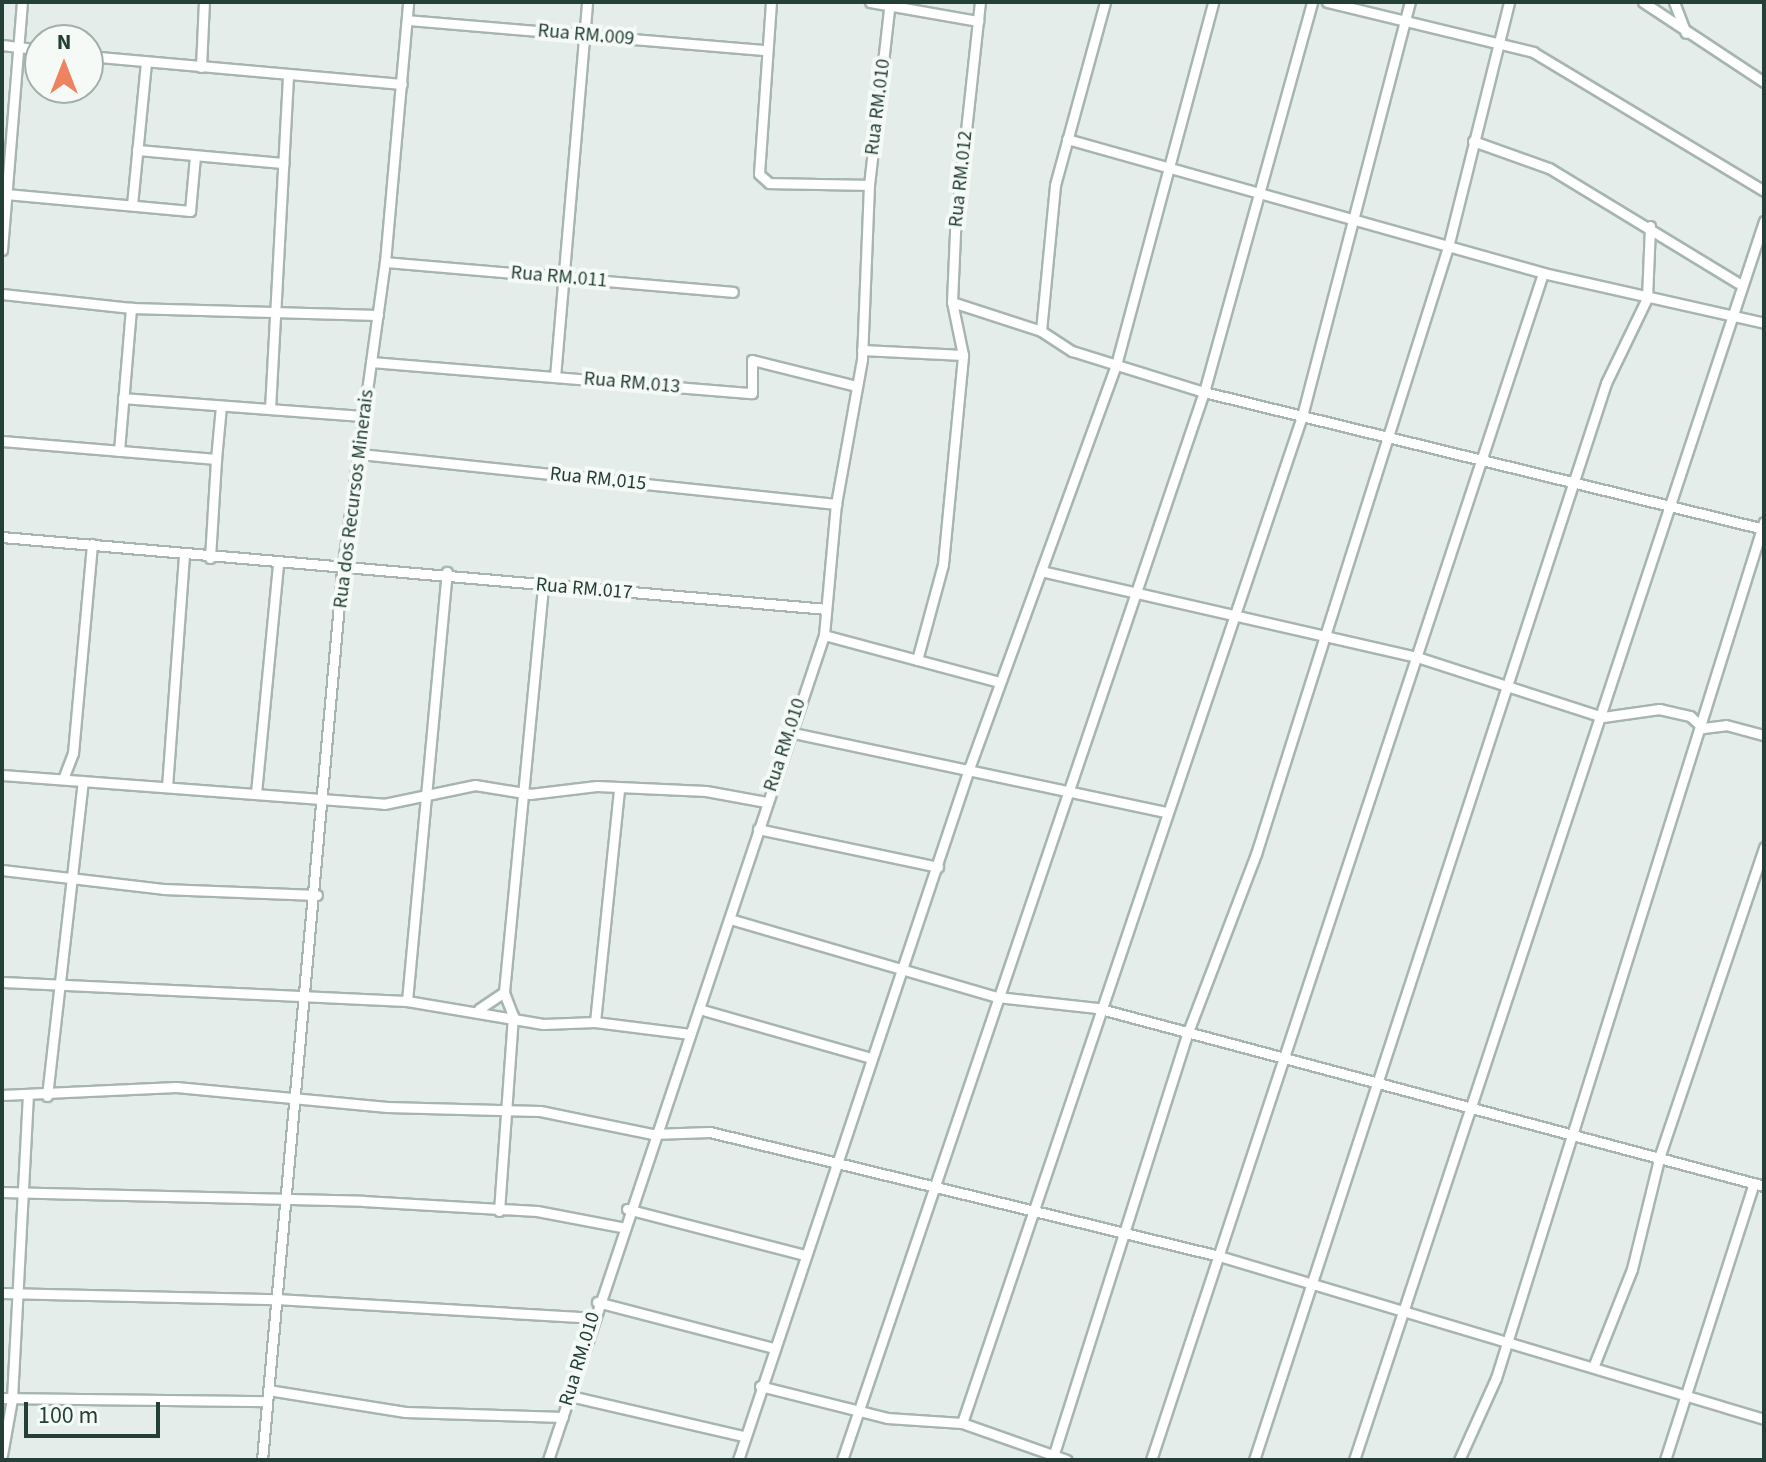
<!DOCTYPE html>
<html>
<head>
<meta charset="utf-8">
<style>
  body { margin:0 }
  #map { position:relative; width:1766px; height:1462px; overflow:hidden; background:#e4ede9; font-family:"Source Sans 3",sans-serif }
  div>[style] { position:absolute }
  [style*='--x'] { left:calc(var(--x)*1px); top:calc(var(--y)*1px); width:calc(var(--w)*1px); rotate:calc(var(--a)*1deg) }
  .roads { filter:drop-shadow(2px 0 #a7b5b0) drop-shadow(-2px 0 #a7b5b0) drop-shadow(0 2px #a7b5b0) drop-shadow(0 -2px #a7b5b0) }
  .minor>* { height:9px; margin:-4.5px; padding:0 4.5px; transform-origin:4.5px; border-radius:4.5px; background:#fff }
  span { translate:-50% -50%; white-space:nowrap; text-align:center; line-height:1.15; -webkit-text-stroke:8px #f5faf7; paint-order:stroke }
  .street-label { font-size:20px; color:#243f37 }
  .frame { position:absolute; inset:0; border:4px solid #243f37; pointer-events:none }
  .north { position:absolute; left:24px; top:24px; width:80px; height:80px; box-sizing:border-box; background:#f5faf7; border:2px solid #a1afaa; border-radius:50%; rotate:0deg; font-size:22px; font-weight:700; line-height:32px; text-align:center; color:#243f37 }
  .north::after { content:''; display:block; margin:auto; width:28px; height:36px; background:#ee8361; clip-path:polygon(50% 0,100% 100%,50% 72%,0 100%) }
  .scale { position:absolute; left:24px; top:1402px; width:136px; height:36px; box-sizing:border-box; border:4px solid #243f37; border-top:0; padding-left:10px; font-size:24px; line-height:28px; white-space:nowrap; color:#243f37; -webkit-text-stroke:6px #f5faf7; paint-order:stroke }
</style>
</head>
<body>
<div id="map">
  <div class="roads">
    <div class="minor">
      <div style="--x:771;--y:2;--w:172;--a:94"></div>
      <div style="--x:759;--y:174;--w:13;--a:42"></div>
      <div style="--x:769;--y:183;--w:100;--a:1.1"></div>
      <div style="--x:870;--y:2;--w:110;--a:10"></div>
      <div style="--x:1327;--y:2;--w:212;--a:13.6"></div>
      <div style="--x:1533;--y:52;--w:270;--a:31"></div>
      <div style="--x:1643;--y:2;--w:145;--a:33.5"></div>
      <div style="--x:1674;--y:2;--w:33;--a:69"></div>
      <div style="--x:407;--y:20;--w:359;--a:4.8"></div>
      <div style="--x:2;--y:45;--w:38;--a:7"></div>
      <div style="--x:88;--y:56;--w:315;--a:5.1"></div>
      <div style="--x:201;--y:67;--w:65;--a:-87.4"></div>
      <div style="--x:1067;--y:139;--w:495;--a:15.7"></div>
      <div style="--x:1543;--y:273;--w:227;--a:12.7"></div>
      <div style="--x:1473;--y:141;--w:81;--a:19.6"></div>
      <div style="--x:1549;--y:168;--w:221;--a:31.3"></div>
      <div style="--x:137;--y:150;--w:147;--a:5.1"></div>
      <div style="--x:6;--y:194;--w:185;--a:5.3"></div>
      <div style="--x:190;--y:211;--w:55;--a:-84.8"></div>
      <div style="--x:132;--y:205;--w:143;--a:-84.4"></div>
      <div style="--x:2;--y:250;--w:249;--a:-85.4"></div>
      <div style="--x:385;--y:262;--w:349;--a:4.9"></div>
      <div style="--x:2;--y:294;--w:130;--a:6.2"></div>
      <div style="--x:131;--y:308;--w:247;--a:1.6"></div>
      <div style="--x:952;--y:302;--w:94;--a:18"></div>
      <div style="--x:1041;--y:331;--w:37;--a:33"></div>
      <div style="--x:1072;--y:351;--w:138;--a:17.3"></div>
      <div style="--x:1204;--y:392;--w:577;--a:13.75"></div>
      <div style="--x:1041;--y:331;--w:147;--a:-84.5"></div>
      <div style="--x:1055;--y:185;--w:190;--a:-74.7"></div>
      <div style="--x:862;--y:350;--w:101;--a:2.8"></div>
      <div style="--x:371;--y:362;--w:382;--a:4.7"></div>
      <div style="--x:752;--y:393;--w:33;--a:-90"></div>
      <div style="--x:752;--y:360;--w:107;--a:14"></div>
      <div style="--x:555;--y:377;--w:376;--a:-85.1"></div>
      <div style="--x:123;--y:398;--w:242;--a:4.3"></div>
      <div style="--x:270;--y:409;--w:334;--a:-86.9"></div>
      <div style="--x:2;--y:441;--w:215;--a:4.8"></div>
      <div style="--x:216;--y:459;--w:53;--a:-84.6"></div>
      <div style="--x:119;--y:451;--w:144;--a:-85.2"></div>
      <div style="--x:360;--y:454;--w:479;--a:6"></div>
      <div style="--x:2;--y:537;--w:827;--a:4.99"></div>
      <div style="--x:210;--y:558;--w:99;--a:-86.5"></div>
      <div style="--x:1041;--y:571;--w:386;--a:12.9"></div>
      <div style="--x:1417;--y:657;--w:195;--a:17.9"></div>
      <div style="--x:1603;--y:717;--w:57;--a:-8.1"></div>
      <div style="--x:1659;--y:709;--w:32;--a:13"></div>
      <div style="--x:1690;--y:716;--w:18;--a:43"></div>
      <div style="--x:1703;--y:728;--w:23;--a:-7"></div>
      <div style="--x:1726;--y:725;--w:39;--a:15"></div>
      <div style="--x:824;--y:635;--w:182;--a:15"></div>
      <div style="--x:917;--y:660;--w:99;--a:-74.8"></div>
      <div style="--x:943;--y:564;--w:210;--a:-84.5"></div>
      <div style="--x:963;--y:355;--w:54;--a:-101.7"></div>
      <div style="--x:952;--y:302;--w:70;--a:-87.5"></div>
      <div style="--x:955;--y:232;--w:231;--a:-83.8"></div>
      <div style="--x:789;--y:732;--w:384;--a:12"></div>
      <div style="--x:2;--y:775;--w:383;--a:4.3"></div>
      <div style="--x:384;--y:804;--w:93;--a:-11.8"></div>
      <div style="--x:475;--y:785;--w:56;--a:9.3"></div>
      <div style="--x:530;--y:794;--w:67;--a:-6.8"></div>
      <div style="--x:597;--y:786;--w:109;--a:2.6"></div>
      <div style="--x:706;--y:791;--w:61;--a:10.4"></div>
      <div style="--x:63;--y:779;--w:28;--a:-69"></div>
      <div style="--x:73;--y:753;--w:210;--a:-84.8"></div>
      <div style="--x:167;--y:787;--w:232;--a:-85.8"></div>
      <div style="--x:256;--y:793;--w:230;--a:-84.5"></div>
      <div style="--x:758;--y:829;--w:184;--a:11.9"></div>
      <div style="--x:2;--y:870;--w:162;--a:6.7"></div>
      <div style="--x:163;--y:889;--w:154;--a:2.2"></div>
      <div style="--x:730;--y:919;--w:278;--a:16.3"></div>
      <div style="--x:997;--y:997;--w:101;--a:6.3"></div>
      <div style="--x:1097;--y:1008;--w:690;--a:14.94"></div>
      <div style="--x:2;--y:982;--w:405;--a:2.7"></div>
      <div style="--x:407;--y:1001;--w:138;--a:9.6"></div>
      <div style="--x:543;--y:1024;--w:52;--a:-2.2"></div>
      <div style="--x:595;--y:1022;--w:96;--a:7.2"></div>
      <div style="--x:407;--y:1001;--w:431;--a:-84.7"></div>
      <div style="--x:479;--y:1009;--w:30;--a:-34"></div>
      <div style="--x:699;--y:1009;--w:179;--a:15.9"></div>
      <div style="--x:595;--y:1022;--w:234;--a:-84.1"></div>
      <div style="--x:2;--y:1095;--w:174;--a:-2.6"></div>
      <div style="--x:176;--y:1087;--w:212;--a:5.4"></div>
      <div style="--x:387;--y:1107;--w:153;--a:1.5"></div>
      <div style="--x:540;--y:1111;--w:114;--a:11.6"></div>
      <div style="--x:652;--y:1134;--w:58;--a:-2"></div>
      <div style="--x:710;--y:1132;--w:524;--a:13.69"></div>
      <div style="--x:1219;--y:1256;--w:569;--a:16.65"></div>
      <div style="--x:47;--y:1096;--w:317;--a:-83.5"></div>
      <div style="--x:2;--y:1192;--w:361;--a:1.4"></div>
      <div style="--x:363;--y:1201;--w:174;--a:3.3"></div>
      <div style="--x:537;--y:1211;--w:86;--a:10.8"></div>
      <div style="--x:627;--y:1209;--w:184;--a:14.5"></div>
      <div style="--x:499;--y:1211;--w:196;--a:-85.9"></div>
      <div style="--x:513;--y:1016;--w:26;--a:-111"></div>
      <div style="--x:504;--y:992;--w:408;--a:-84.5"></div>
      <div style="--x:2;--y:1293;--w:274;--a:1.3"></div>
      <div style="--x:276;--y:1299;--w:317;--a:3.4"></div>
      <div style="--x:597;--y:1302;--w:182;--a:14.6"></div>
      <div style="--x:1594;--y:1365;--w:103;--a:-68.4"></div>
      <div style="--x:1632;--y:1269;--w:117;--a:-76.2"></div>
      <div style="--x:1660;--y:1155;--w:325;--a:-71.3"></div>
      <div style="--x:760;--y:1386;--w:131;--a:14.1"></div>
      <div style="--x:887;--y:1418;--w:75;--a:3.8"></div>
      <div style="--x:962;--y:1423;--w:111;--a:19.4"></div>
      <div style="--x:268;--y:1390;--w:139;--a:9.1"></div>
      <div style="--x:405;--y:1412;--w:158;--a:1.8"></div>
      <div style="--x:570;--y:1396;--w:178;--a:13"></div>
      <div style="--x:2;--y:1398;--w:264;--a:0.7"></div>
      <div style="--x:962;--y:1423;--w:1063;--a:-71.34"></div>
      <div style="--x:1302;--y:416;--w:428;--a:-75.4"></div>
      <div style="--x:2;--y:1455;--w:57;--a:-79.9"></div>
      <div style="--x:12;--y:1399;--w:304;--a:-87"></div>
      <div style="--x:262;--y:1460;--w:893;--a:-84.86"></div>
      <div style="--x:342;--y:571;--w:312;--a:-82.1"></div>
      <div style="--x:385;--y:262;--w:261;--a:-84.9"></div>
      <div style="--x:548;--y:1460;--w:870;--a:-71.5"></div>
      <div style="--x:824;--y:635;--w:132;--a:-84.8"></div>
      <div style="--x:836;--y:504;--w:147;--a:-79.8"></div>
      <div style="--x:862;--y:359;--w:174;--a:-87.7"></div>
      <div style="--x:869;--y:185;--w:184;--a:-83.5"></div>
      <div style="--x:738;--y:1460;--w:732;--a:-71.52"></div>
      <div style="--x:970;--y:766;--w:427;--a:-70"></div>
      <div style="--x:1116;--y:365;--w:376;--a:-75"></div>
      <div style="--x:842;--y:1460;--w:1128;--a:-71.28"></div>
      <div style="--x:1204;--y:392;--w:405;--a:-74.5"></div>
      <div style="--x:1052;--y:1460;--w:449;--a:-72.4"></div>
      <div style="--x:1188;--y:1032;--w:191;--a:-69.1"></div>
      <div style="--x:1256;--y:854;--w:637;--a:-72.45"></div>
      <div style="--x:1448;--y:247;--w:252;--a:-76"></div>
      <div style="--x:1151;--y:1460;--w:1250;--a:-71.72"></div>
      <div style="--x:1254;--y:1460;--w:1133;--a:-71.9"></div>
      <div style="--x:1606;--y:383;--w:94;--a:-64.2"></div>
      <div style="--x:1647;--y:298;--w:72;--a:-87.6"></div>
      <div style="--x:1354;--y:1460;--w:1305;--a:-71.69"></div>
      <div style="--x:1459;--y:1460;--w:90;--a:-65.7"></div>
      <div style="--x:1496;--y:1378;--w:897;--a:-72.62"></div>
      <div style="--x:1665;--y:1460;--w:291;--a:-72.2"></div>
    </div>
  </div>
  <div class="street-label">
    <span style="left:586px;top:35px;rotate:5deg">Rua RM.009</span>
    <span style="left:878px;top:107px;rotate:-83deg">Rua RM.010</span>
    <span style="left:961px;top:179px;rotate:-84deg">Rua RM.012</span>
    <span style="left:559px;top:277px;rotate:5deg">Rua RM.011</span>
    <span style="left:632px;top:383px;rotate:5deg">Rua RM.013</span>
    <span style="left:598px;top:479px;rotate:6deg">Rua RM.015</span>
    <span style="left:354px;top:499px;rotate:-83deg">Rua dos Recursos Minerais</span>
    <span style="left:584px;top:589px;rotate:5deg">Rua RM.017</span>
    <span style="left:785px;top:745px;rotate:-72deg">Rua RM.010</span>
    <span style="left:580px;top:1359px;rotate:-73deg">Rua RM.010</span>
  </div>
  <div class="frame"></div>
  <div class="north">N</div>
  <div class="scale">100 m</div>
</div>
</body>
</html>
